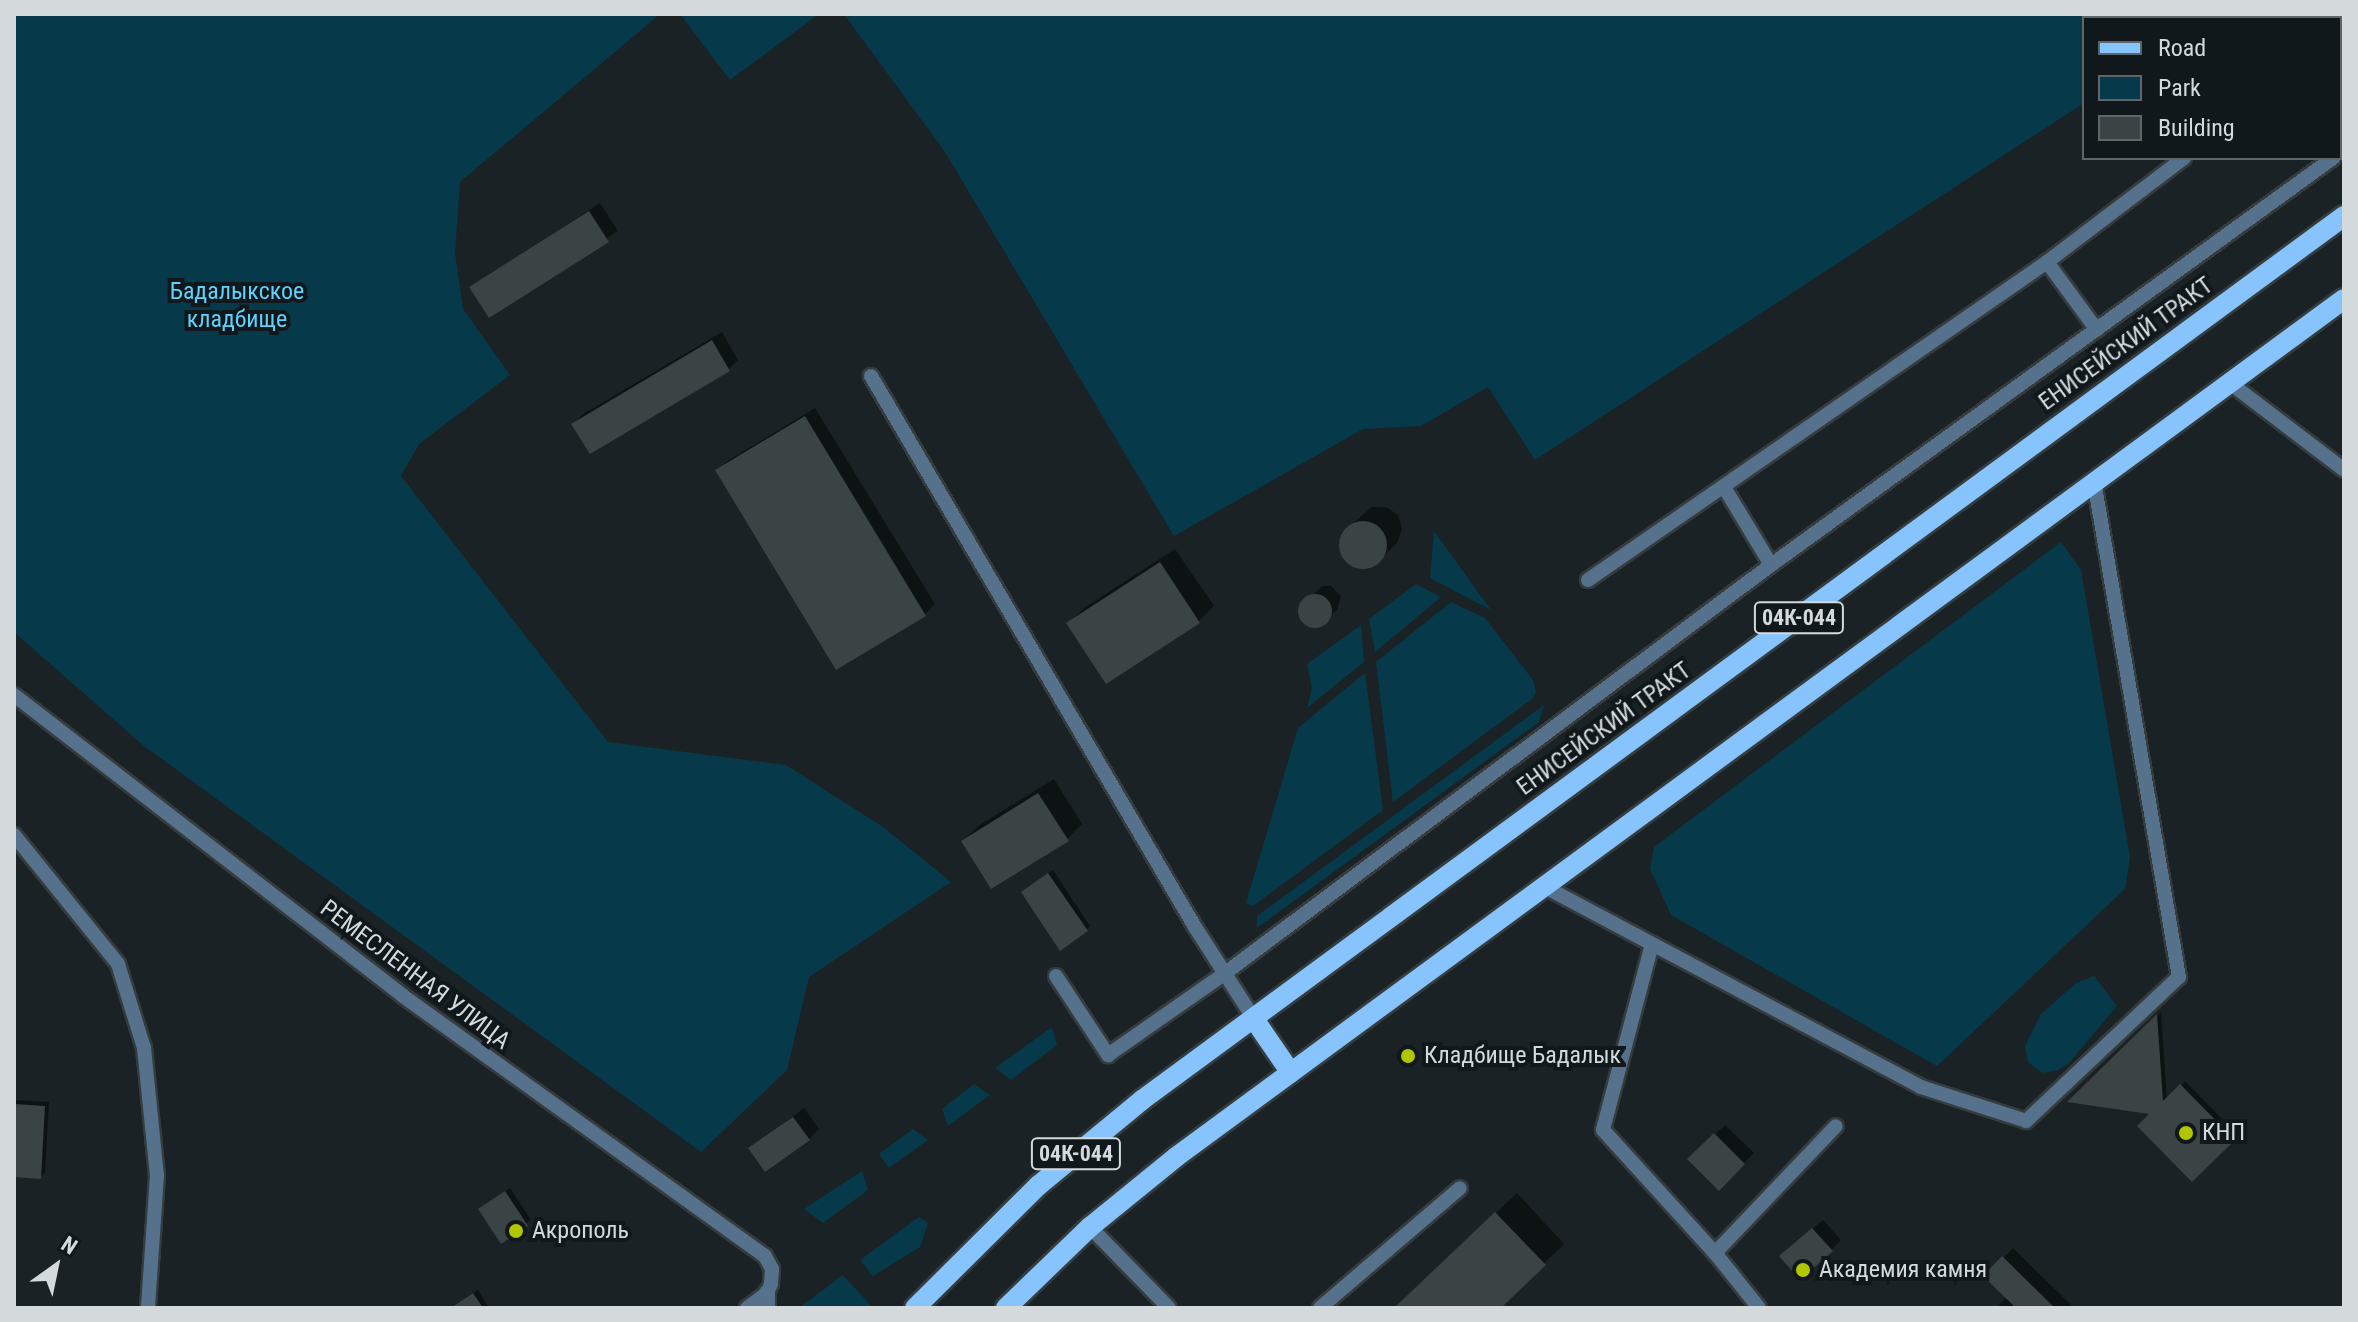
<!DOCTYPE html>
<html>
<head>
<meta charset="utf-8">
<style>
  body { margin:0 }
  #map { position:relative; width:2358px; height:1322px; overflow:hidden; background:#1a2225; font-family:"Roboto Condensed",sans-serif }
  div>[style] { position:absolute }
  [style*='--x'] { left:calc(var(--x)*1px); top:calc(var(--y)*1px); width:calc(var(--w)*1px); rotate:calc(var(--a)*1deg) }
  .green>* { inset:0; background:#063a4b }
  .shadow>* { inset:0; background:#0007 }
  .building>* { inset:0; background:#3a4445 }
  .round { border-radius:50% }
  .roads { filter:drop-shadow(2px 0 #343c3e) drop-shadow(-2px 0 #343c3e) drop-shadow(0 2px #343c3e) drop-shadow(0 -2px #343c3e) }
  .service>* { height:14px; margin:-7px; padding:0 7px; transform-origin:7px; border-radius:7px; background:#55718c }
  .minor>* { height:16px; margin:-8px; padding:0 8px; transform-origin:8px; border-radius:8px; background:#55718c }
  .primary>* { height:20px; margin:-10px; padding:0 10px; transform-origin:10px; border-radius:10px; background:#87c3fc }
  .dots>* { width:22px; height:22px; translate:-50% -50%; box-sizing:border-box; border:4px solid #11181c; border-radius:50% }
  span { translate:-50% -50%; white-space:nowrap; text-align:center; line-height:1.15; -webkit-text-stroke:8px #11181c; paint-order:stroke }
  .shield-label span { padding:2px 6px; background:#11181c; border:2px solid; border-radius:6px; -webkit-text-stroke-width:0 }
  .shield-label { font-size:22px; color:#d4d9db; font-weight:700 }
  .park-label { font-size:24px; color:#5ed1fd }
  .street-label { font-size:24px; color:#d4d9db }
  .poi-label { font-size:24px; color:#d4d9db }
  .left { translate:0 -50%; text-align:left }
  .frame { position:absolute; inset:0; border:16px solid #d4d9db; pointer-events:none }
  .legend { position:absolute; left:2082px; top:16px; width:260px; height:144px; box-sizing:border-box; background:#11181c; border:2px solid #5f6568; margin:0; padding:10px 14px; list-style:none; font-size:24px; color:#d4d9db }
  .legend li { display:flex; align-items:center; gap:16px; height:40px }
  .legend b { width:40px; border:2px solid #5f6568 }
  .north { position:absolute; left:16px; top:1226px; width:80px; height:80px; -webkit-text-stroke:6px #11181c; paint-order:stroke; rotate:33deg; font-size:22px; font-weight:700; line-height:32px; text-align:center; color:#d4d9db }
  .north::after { content:''; display:block; margin:auto; width:28px; height:36px; background:#d4d9db; clip-path:polygon(50% 0,100% 100%,50% 72%,0 100%) }
</style>
</head>
<body>
<div id="map">
  <div class="green">
    <div style="clip-path:polygon(14px 14px,660px 14px,460px 182px,455px 253px,463px 309px,510px 375px,419px 444px,401px 476px,608px 742px,786px 765px,883px 827px,951px 882px,809px 977px,787px 1070px,701px 1152px,144px 746px,14px 632px)"></div>
    <div style="clip-path:polygon(680px 14px,819px 14px,730px 80px)"></div>
    <div style="clip-path:polygon(844px 14px,2221px 14px,2215px 18px,2084px 18px,2084px 103px,1535px 460px,1488px 387px,1421px 426px,1363px 429px,1174px 536px,945px 152px)"></div>
    <div style="clip-path:polygon(1434px 531px,1491px 610px,1430px 578px)"></div>
    <div style="clip-path:polygon(2061px 542px,2081px 570px,2130px 857px,2125px 889px,1937px 1066px,1671px 915px,1650px 869px,1654px 847px)"></div>
    <div style="clip-path:polygon(1416px 584px,1441px 597px,1375px 652px,1369px 619px)"></div>
    <div style="clip-path:polygon(1451px 602px,1485px 618px,1533px 680px,1536px 692px,1533px 698px,1393px 802px,1376px 662px)"></div>
    <div style="clip-path:polygon(1361px 625px,1364px 662px,1307px 708px,1312px 688px,1307px 664px)"></div>
    <div style="clip-path:polygon(1365px 673px,1383px 810px,1253px 906px,1246px 903px,1298px 728px)"></div>
    <div style="clip-path:polygon(1544px 705px,1539px 722px,1257px 928px,1257px 916px)"></div>
    <div style="clip-path:polygon(2094px 976px,2117px 1006px,2069px 1063px,2058px 1070px,2042px 1073px,2028px 1062px,2025px 1046px,2041px 1014px,2076px 983px)"></div>
    <div style="clip-path:polygon(1052px 1027px,1057px 1045px,1011px 1080px,995px 1068px)"></div>
    <div style="clip-path:polygon(974px 1084px,990px 1095px,948px 1126px,942px 1109px)"></div>
    <div style="clip-path:polygon(913px 1129px,928px 1140px,889px 1168px,879px 1154px)"></div>
    <div style="clip-path:polygon(862px 1171px,868px 1190px,823px 1223px,804px 1209px)"></div>
    <div style="clip-path:polygon(919px 1217px,928px 1223px,920px 1247px,873px 1276px,860px 1260px)"></div>
    <div style="clip-path:polygon(843px 1275px,873px 1308px,799px 1308px)"></div>
  </div>
  <div class="shadow">
    <div style="clip-path:polygon(600px 203px,618px 231px,490px 315px,472px 287px)"></div>
    <div style="clip-path:polygon(722px 332px,738px 360px,729px 369px,573px 424px,583px 414px)"></div>
    <div style="clip-path:polygon(815px 408px,935px 604px,925px 614px,837px 668px,717px 471px,727px 461px)"></div>
    <div style="clip-path:polygon(1372px 507px,1386px 507px,1398px 515px,1402px 528px,1398px 542px,1382px 558px,1370px 567px,1356px 567px,1345px 558px,1340px 545px,1344px 531px)"></div>
    <div style="clip-path:polygon(1175px 549px,1214px 606px,1199px 621px,1069px 623px,1084px 608px)"></div>
    <div style="clip-path:polygon(1322px 586px,1331px 586px,1341px 596px,1337px 610px,1318px 625px,1308px 624px,1302px 617px,1301px 607px)"></div>
    <div style="clip-path:polygon(1054px 779px,1082px 824px,1067px 839px,963px 841px,978px 826px)"></div>
    <div style="clip-path:polygon(1053px 870px,1090px 926px,1086px 930px,1027px 888px)"></div>
    <div style="clip-path:polygon(2161px 1012px,2167px 1100px,2185px 1081px,2237px 1134px,2192px 1179px,2153px 1113px,2072px 1101px)"></div>
    <div style="clip-path:polygon(14px 1100px,49px 1102px,45px 1172px,41px 1177px,14px 1175px)"></div>
    <div style="clip-path:polygon(804px 1108px,819px 1129px,809px 1139px,751px 1149px)"></div>
    <div style="clip-path:polygon(1725px 1125px,1754px 1153px,1719px 1188px,1690px 1159px)"></div>
    <div style="clip-path:polygon(510px 1188px,531px 1220px,501px 1241px,480px 1209px)"></div>
    <div style="clip-path:polygon(1517px 1193px,1564px 1244px,1498px 1308px,1396px 1308px)"></div>
    <div style="clip-path:polygon(1823px 1220px,1841px 1240px,1831px 1250px,1791px 1247px)"></div>
    <div style="clip-path:polygon(2013px 1248px,2074px 1308px,1996px 1308px,2007px 1297px,1986px 1276px)"></div>
    <div style="clip-path:polygon(478px 1290px,489px 1308px,451px 1308px)"></div>
  </div>
  <div class="building">
    <div style="clip-path:polygon(589px 211px,609px 242px,489px 318px,469px 287px)"></div>
    <div style="clip-path:polygon(712px 340px,730px 371px,590px 454px,571px 424px)"></div>
    <div style="clip-path:polygon(805px 416px,926px 616px,836px 670px,715px 470px)"></div>
    <div class="round" style="left:1339px;top:521px;width:48px;height:48px"></div>
    <div style="clip-path:polygon(1160px 562px,1200px 623px,1106px 684px,1066px 623px)"></div>
    <div class="round" style="left:1298px;top:594px;width:34px;height:34px"></div>
    <div style="clip-path:polygon(1038px 793px,1069px 841px,991px 889px,961px 841px)"></div>
    <div style="clip-path:polygon(1048px 873px,1088px 931px,1060px 951px,1021px 892px)"></div>
    <div style="clip-path:polygon(2157px 1014px,2163px 1101px,2180px 1084px,2235px 1140px,2192px 1182px,2137px 1126px,2149px 1114px,2067px 1102px)"></div>
    <div style="clip-path:polygon(14px 1104px,45px 1106px,41px 1179px,14px 1177px)"></div>
    <div style="clip-path:polygon(793px 1117px,810px 1140px,765px 1172px,748px 1148px)"></div>
    <div style="clip-path:polygon(1714px 1133px,1745px 1164px,1719px 1191px,1687px 1159px)"></div>
    <div style="clip-path:polygon(505px 1191px,528px 1226px,501px 1244px,478px 1209px)"></div>
    <div style="clip-path:polygon(1495px 1212px,1546px 1265px,1501px 1308px,1394px 1308px)"></div>
    <div style="clip-path:polygon(1812px 1228px,1833px 1251px,1800px 1280px,1779px 1256px)"></div>
    <div style="clip-path:polygon(2002px 1256px,2055px 1308px,2016px 1308px,1983px 1276px)"></div>
    <div style="clip-path:polygon(473px 1293px,483px 1308px,451px 1308px)"></div>
  </div>
  <div class="roads">
    <div class="service">
      <div style="--x:2340;--y:72;--w:6;--a:51"></div>
      <div style="--x:2047;--y:262;--w:84;--a:53.7"></div>
      <div style="--x:871;--y:376;--w:639;--a:59.54"></div>
      <div style="--x:1195;--y:927;--w:109;--a:57.3"></div>
      <div style="--x:2230;--y:383;--w:143;--a:37.3"></div>
      <div style="--x:1724;--y:487;--w:91;--a:58.9"></div>
      <div style="--x:1588;--y:580;--w:558;--a:-34.71"></div>
      <div style="--x:2047;--y:262;--w:172;--a:-37.2"></div>
      <div style="--x:14;--y:695;--w:492;--a:37.7"></div>
      <div style="--x:403;--y:996;--w:446;--a:35.7"></div>
      <div style="--x:765;--y:1256;--w:15;--a:62"></div>
      <div style="--x:772;--y:1269;--w:15;--a:94"></div>
      <div style="--x:771;--y:1284;--w:10;--a:114"></div>
      <div style="--x:767;--y:1293;--w:25;--a:143"></div>
      <div style="--x:14;--y:835;--w:166;--a:51.1"></div>
      <div style="--x:118;--y:964;--w:88;--a:72.8"></div>
      <div style="--x:144;--y:1048;--w:128;--a:84.2"></div>
      <div style="--x:157;--y:1175;--w:133;--a:93.9"></div>
      <div style="--x:1547;--y:888;--w:424;--a:28"></div>
      <div style="--x:1921;--y:1087;--w:110;--a:17.9"></div>
      <div style="--x:2026;--y:1121;--w:210;--a:-43.3"></div>
      <div style="--x:2179;--y:977;--w:503;--a:-99.72"></div>
      <div style="--x:1652;--y:944;--w:192;--a:104.8"></div>
      <div style="--x:1603;--y:1130;--w:166;--a:47.7"></div>
      <div style="--x:1715;--y:1253;--w:70;--a:51.3"></div>
      <div style="--x:1056;--y:976;--w:95;--a:56.6"></div>
      <div style="--x:1108;--y:1055;--w:141;--a:-34.9"></div>
      <div style="--x:1224;--y:974;--w:683;--a:-36.79"></div>
      <div style="--x:1771;--y:565;--w:694;--a:-35.91"></div>
      <div style="--x:1090;--y:1227;--w:113;--a:45.7"></div>
      <div style="--x:1715;--y:1253;--w:175;--a:-46.4"></div>
      <div style="--x:1320;--y:1308;--w:184;--a:-40.6"></div>
    </div>
    <div class="minor">
      <div style="--x:767;--y:1293;--w:15;--a:90"></div>
    </div>
    <div class="primary">
      <div style="--x:1254;--y:1019;--w:65;--a:55.6"></div>
      <div style="--x:915;--y:1308;--w:175;--a:-44.8"></div>
      <div style="--x:1039;--y:1185;--w:134;--a:-39.5"></div>
      <div style="--x:1142;--y:1100;--w:1492;--a:-36.33"></div>
      <div style="--x:1006;--y:1308;--w:117;--a:-44"></div>
      <div style="--x:1090;--y:1227;--w:111;--a:-39.1"></div>
      <div style="--x:1176;--y:1157;--w:1449;--a:-36.3"></div>
    </div>
  </div>
  <div class="dots">
    <div style="left:1408px;top:1056px;background:#b1c500"></div>
    <div style="left:2186px;top:1133px;background:#b1c500"></div>
    <div style="left:516px;top:1231px;background:#b1c500"></div>
    <div style="left:1803px;top:1270px;background:#b1c500"></div>
  </div>
  <div class="shield-label">
    <span style="left:1799px;top:618px">04К-044</span>
    <span style="left:1076px;top:1154px">04К-044</span>
  </div>
  <div class="park-label">
    <span style="left:237px;top:306px">Бадалыкское<br>кладбище</span>
  </div>
  <div class="street-label">
    <span style="left:2126px;top:344px;rotate:-36deg">ЕНИСЕЙСКИЙ ТРАКТ</span>
    <span style="left:1604px;top:729px;rotate:-36deg">ЕНИСЕЙСКИЙ ТРАКТ</span>
    <span style="left:415px;top:975px;rotate:37deg">РЕМЕСЛЕННАЯ УЛИЦА</span>
  </div>
  <div class="poi-label">
    <span class="left" style="left:1424px;top:1056px">Кладбище Бадалык</span>
    <span class="left" style="left:2202px;top:1133px">КНП</span>
    <span class="left" style="left:532px;top:1231px">Акрополь</span>
    <span class="left" style="left:1819px;top:1270px">Академия камня</span>
  </div>
  <div class="frame"></div>
  <ul class="legend">
  <li><b style="height:10px;background:#87c3fc"></b>Road</li>
  <li><b style="height:22px;background:#063a4b"></b>Park</li>
  <li><b style="height:22px;background:#3a4445"></b>Building</li>
  </ul>
  <div class="north">N</div>
</div>
</body>
</html>
